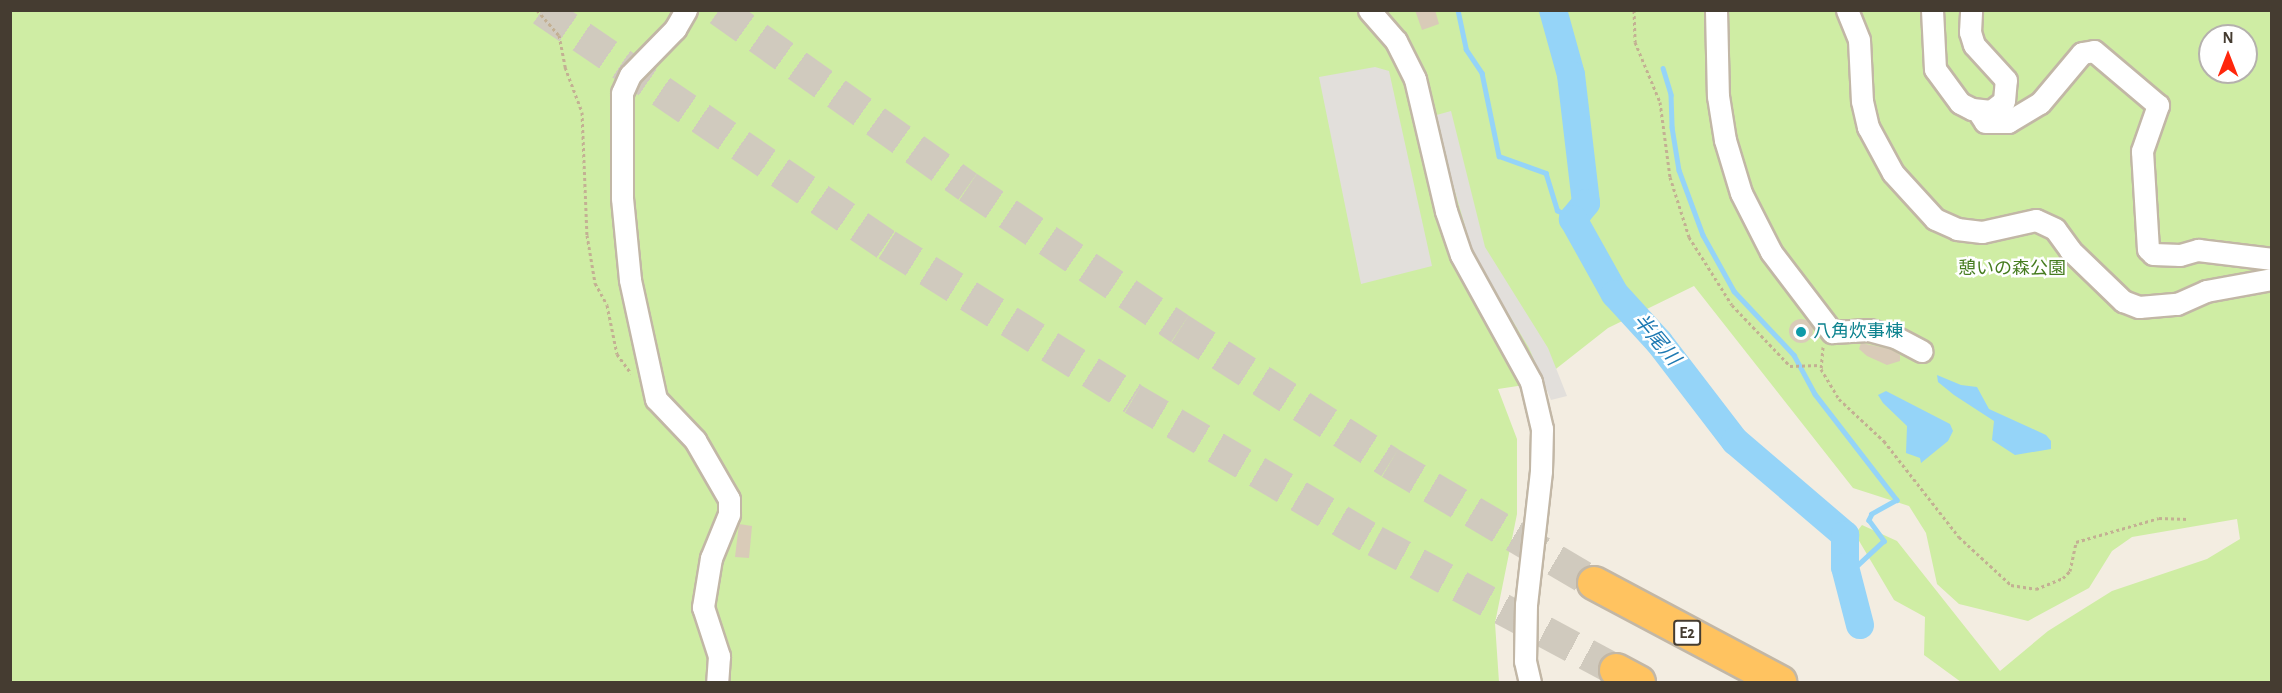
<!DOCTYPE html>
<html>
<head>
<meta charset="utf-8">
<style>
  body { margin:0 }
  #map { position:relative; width:2282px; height:693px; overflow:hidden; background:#f3ede1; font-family:"Alegreya Sans","Noto Sans JP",sans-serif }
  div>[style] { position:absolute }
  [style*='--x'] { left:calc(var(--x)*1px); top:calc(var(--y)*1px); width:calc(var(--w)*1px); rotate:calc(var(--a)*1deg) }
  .green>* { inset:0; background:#cfeda4 }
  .parking>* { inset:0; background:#e2dfdb }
  .water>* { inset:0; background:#95d4f8 }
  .stream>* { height:4.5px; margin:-2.25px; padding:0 2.25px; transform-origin:2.25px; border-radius:2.25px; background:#95d4f8 }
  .river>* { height:28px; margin:-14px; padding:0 14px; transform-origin:14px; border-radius:14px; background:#95d4f8 }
  .building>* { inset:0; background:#d9cbb8 }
  .round { border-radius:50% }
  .highway-tunnel>* { height:32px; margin-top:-16px; transform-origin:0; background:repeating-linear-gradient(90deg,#d0cabe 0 32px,transparent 0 48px) }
  .path>* { height:3px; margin-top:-1.5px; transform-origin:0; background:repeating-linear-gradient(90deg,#c3b093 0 3px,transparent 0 6px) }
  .roads { filter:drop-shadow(2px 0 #c2b7a6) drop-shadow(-2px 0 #c2b7a6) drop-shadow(0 2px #c2b7a6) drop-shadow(0 -2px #c2b7a6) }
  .minor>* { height:21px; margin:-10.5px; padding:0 10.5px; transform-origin:10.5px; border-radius:10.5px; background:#fff }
  .highway>* { height:32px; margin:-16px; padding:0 16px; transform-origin:16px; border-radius:16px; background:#ffc360 }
  .dots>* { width:16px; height:16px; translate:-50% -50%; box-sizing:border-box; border:3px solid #fff; border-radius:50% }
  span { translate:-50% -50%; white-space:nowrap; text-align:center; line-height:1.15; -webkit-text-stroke:5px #fff; paint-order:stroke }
  .shield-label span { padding:2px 4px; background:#fff; border:2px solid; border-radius:4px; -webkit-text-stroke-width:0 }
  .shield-label { font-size:16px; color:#453c31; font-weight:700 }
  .park-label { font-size:18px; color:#467c1f }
  .culture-label { font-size:18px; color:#0d838f }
  .left { translate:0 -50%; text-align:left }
  .water-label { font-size:20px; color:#1e7ab3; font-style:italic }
  .frame { position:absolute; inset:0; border:12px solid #453c31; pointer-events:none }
  .north { position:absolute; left:2198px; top:24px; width:60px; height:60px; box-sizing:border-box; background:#fff; border:2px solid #b5b1ad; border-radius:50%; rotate:0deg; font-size:16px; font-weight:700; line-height:24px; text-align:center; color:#453c31 }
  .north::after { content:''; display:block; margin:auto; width:21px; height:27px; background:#ff260c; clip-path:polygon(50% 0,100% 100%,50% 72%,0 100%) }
</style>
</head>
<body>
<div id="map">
  <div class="green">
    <div style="clip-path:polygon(evenodd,10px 11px,2271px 11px,2271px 682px,1961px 682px,1924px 655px,1925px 617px,1894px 600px,1855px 534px,1862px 525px,1897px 541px,2000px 671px,2048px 631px,2112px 591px,2207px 559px,2240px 539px,2237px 519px,2132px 537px,2112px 551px,2089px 588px,2028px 621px,1959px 604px,1937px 584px,1926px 533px,1909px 506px,1853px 488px,1694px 286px,1608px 328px,1538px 383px,1498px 389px,1517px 439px,1517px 514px,1495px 623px,1499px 682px,11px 682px,10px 11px,2210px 36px,2246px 36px,2246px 72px,2210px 72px,2210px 36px)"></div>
  </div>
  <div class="parking">
    <div style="clip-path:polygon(1375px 67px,1389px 71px,1432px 266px,1361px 284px,1319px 77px)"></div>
    <div style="clip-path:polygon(1451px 111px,1485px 247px,1548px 348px,1567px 396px,1551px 400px,1529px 348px,1474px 257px,1433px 116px)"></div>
  </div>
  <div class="water">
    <div style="clip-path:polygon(1937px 375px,1961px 385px,1977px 387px,1989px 409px,2046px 435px,2051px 441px,2051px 449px,2015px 455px,1992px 440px,1994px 421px,1954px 395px,1938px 382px)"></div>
    <div style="clip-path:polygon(1886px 391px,1950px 424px,1953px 431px,1948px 441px,1921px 463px,1920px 458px,1906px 453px,1907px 426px,1883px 403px,1878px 395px)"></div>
  </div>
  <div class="stream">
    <div style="--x:1458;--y:10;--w:40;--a:78"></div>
    <div style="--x:1466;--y:49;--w:29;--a:56"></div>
    <div style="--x:1482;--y:73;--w:85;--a:78.4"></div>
    <div style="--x:1499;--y:156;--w:50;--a:19.9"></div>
    <div style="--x:1546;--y:173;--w:39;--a:73"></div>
    <div style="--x:1557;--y:210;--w:18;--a:29"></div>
    <div style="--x:1663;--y:68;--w:28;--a:73"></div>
    <div style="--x:1671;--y:95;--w:32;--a:88"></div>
    <div style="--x:1672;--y:127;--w:44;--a:80.8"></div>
    <div style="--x:1679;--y:170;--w:69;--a:69.7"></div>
    <div style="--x:1703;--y:235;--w:64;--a:61"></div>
    <div style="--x:1734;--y:291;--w:88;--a:46.8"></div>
    <div style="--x:1794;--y:355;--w:44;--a:61.7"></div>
    <div style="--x:1815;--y:394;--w:134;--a:52.3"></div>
    <div style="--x:1897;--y:500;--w:29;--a:151"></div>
    <div style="--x:1872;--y:514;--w:7;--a:117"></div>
    <div style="--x:1869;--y:520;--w:26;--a:54"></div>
    <div style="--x:1884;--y:541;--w:38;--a:137"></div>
    <div style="--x:1856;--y:567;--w:18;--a:109"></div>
  </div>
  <div class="river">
    <div style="--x:1553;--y:10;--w:67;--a:74.5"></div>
    <div style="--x:1571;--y:75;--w:129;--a:83.3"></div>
    <div style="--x:1586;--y:203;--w:21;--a:129"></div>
    <div style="--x:1573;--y:219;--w:86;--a:60.8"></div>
    <div style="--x:1615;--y:294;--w:65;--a:47.5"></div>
    <div style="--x:1659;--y:342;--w:125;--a:52.5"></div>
    <div style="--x:1735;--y:441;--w:145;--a:40.5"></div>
    <div style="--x:1845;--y:535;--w:32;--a:90"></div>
    <div style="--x:1845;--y:567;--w:60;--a:75.5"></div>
  </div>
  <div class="building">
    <div style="clip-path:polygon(1415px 10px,1435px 10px,1439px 24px,1422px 30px)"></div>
    <div class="round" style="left:1789px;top:319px;width:24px;height:24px"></div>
    <div style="clip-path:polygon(1861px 343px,1890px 349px,1900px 355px,1900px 361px,1887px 365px,1867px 356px,1859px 349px)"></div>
    <div style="clip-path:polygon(739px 524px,752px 526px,749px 558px,735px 557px)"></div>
  </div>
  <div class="highway-tunnel">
    <div style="--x:542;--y:10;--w:417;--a:34.3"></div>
    <div style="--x:887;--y:245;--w:290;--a:32"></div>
    <div style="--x:1133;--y:399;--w:281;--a:30.4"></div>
    <div style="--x:1375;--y:541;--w:273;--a:28.2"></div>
    <div style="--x:719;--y:10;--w:305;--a:35.4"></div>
    <div style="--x:968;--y:187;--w:255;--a:33.8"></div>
    <div style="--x:1180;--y:329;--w:249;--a:32.5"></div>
    <div style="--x:1390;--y:463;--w:237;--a:30.5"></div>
  </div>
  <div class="path">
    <div style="--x:537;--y:10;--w:33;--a:49"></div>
    <div style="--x:559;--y:35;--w:33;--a:79"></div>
    <div style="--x:565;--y:67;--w:48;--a:69.3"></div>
    <div style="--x:582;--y:112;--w:123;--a:87.7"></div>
    <div style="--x:587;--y:235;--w:49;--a:80.5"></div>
    <div style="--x:595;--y:283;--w:25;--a:61"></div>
    <div style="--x:607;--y:305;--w:50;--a:78.5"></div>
    <div style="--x:617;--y:354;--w:24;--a:54"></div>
    <div style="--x:1634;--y:10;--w:32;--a:88"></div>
    <div style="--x:1635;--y:42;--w:65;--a:67.4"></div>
    <div style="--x:1660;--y:102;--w:76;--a:82.4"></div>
    <div style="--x:1670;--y:177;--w:63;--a:72.4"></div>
    <div style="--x:1689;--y:237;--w:80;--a:57.7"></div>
    <div style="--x:1732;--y:305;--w:84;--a:46.4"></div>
    <div style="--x:1790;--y:366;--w:30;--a:-2"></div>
    <div style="--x:1823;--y:347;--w:22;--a:95"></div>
    <div style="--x:1821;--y:369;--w:35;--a:59"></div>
    <div style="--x:1839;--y:399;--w:62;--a:43"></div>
    <div style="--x:1884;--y:441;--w:122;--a:52"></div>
    <div style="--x:1959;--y:537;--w:71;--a:42.7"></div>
    <div style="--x:2011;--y:585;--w:25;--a:9"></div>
    <div style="--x:2036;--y:589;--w:29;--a:-22"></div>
    <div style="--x:2063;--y:578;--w:10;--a:-45"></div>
    <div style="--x:2070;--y:571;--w:30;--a:-78"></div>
    <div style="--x:2076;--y:542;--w:86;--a:-16.1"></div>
    <div style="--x:2159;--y:518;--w:29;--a:2"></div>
  </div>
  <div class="roads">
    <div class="minor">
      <div style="--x:686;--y:10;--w:22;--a:120"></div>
      <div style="--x:675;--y:29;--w:64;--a:134.4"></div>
      <div style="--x:630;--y:75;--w:20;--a:114"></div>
      <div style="--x:622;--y:93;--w:105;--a:90"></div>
      <div style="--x:622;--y:198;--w:82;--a:84.4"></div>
      <div style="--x:630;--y:280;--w:122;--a:77.7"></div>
      <div style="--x:656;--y:399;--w:57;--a:46.4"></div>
      <div style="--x:695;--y:440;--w:68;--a:60"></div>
      <div style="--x:729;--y:499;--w:15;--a:90"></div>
      <div style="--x:729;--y:514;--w:48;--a:112.2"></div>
      <div style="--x:711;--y:558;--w:50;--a:99.3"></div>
      <div style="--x:703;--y:607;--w:52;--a:71.9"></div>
      <div style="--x:719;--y:656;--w:26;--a:94"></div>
      <div style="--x:1369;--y:10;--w:41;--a:48.9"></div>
      <div style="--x:1396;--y:41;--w:42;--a:63.4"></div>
      <div style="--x:1415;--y:79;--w:136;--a:76.8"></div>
      <div style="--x:1446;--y:211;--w:46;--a:71.2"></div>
      <div style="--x:1461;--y:255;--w:145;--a:61.1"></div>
      <div style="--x:1531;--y:382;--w:48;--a:76.8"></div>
      <div style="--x:1542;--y:429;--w:42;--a:91.4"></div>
      <div style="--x:1541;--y:471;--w:134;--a:96.4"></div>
      <div style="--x:1526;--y:604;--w:57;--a:91"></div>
      <div style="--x:1525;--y:661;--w:22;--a:77"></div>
      <div style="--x:1716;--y:10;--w:86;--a:88.7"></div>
      <div style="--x:1718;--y:96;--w:45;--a:81"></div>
      <div style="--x:1725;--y:140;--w:55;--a:73.2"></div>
      <div style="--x:1741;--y:193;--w:66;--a:63"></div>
      <div style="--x:1771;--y:252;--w:101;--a:52.7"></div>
      <div style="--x:1832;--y:332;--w:37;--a:-3"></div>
      <div style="--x:1869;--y:330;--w:27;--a:15"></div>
      <div style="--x:1895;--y:337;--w:30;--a:28"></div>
      <div style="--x:1847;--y:10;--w:32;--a:68"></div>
      <div style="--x:1859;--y:40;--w:61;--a:87.2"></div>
      <div style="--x:1862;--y:101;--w:27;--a:77"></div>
      <div style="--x:1868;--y:127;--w:52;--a:61.5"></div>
      <div style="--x:1893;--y:173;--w:62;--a:47.6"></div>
      <div style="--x:1935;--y:219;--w:24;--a:24"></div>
      <div style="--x:1957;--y:229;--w:25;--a:7"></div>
      <div style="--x:1982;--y:232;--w:55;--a:-12.5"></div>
      <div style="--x:2036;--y:220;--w:21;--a:25"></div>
      <div style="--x:2055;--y:229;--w:26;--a:54"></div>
      <div style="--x:2070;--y:250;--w:74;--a:43.9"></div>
      <div style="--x:2123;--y:301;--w:17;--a:21"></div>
      <div style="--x:2139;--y:307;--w:38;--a:-5"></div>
      <div style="--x:2177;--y:304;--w:32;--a:-24"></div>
      <div style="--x:2206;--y:291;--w:67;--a:-10.3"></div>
      <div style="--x:1932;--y:10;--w:59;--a:87.1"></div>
      <div style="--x:1935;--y:69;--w:42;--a:53.7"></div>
      <div style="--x:1960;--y:103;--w:13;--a:27"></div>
      <div style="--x:1972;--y:109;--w:19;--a:6"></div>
      <div style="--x:1991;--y:111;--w:16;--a:-38"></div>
      <div style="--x:2004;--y:101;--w:21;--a:-85"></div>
      <div style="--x:2006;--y:80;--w:47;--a:-132.4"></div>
      <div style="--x:1974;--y:45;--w:14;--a:-107"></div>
      <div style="--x:1970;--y:32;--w:22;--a:-87"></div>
      <div style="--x:1977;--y:110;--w:14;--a:56"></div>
      <div style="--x:1985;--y:122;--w:23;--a:0"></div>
      <div style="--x:2008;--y:122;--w:37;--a:-31"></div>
      <div style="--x:2040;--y:103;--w:65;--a:-50"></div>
      <div style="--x:2082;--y:53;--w:12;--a:-9"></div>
      <div style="--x:2094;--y:51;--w:84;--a:40.2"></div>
      <div style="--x:2158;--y:105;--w:49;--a:109.2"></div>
      <div style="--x:2142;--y:151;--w:98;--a:86.5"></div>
      <div style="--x:2148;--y:249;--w:7;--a:45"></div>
      <div style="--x:2153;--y:254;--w:27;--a:2"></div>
      <div style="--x:2180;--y:255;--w:19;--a:-16"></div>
      <div style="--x:2198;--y:250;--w:75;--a:6.9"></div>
    </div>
    <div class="highway">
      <div style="--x:1594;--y:583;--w:211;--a:28"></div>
      <div style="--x:1616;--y:670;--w:26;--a:28"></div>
    </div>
  </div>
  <div class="dots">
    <div style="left:1801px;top:332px;background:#0f9aa8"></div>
  </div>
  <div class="shield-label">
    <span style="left:1687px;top:633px">E2</span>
  </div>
  <div class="park-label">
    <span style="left:2012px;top:269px">憩いの森公園</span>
  </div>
  <div class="culture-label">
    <span class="left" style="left:1813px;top:332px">八角炊事棟</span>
  </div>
  <div class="water-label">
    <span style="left:1656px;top:340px;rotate:50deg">半尾川</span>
  </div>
  <div class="frame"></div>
  <div class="north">N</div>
</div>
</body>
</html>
